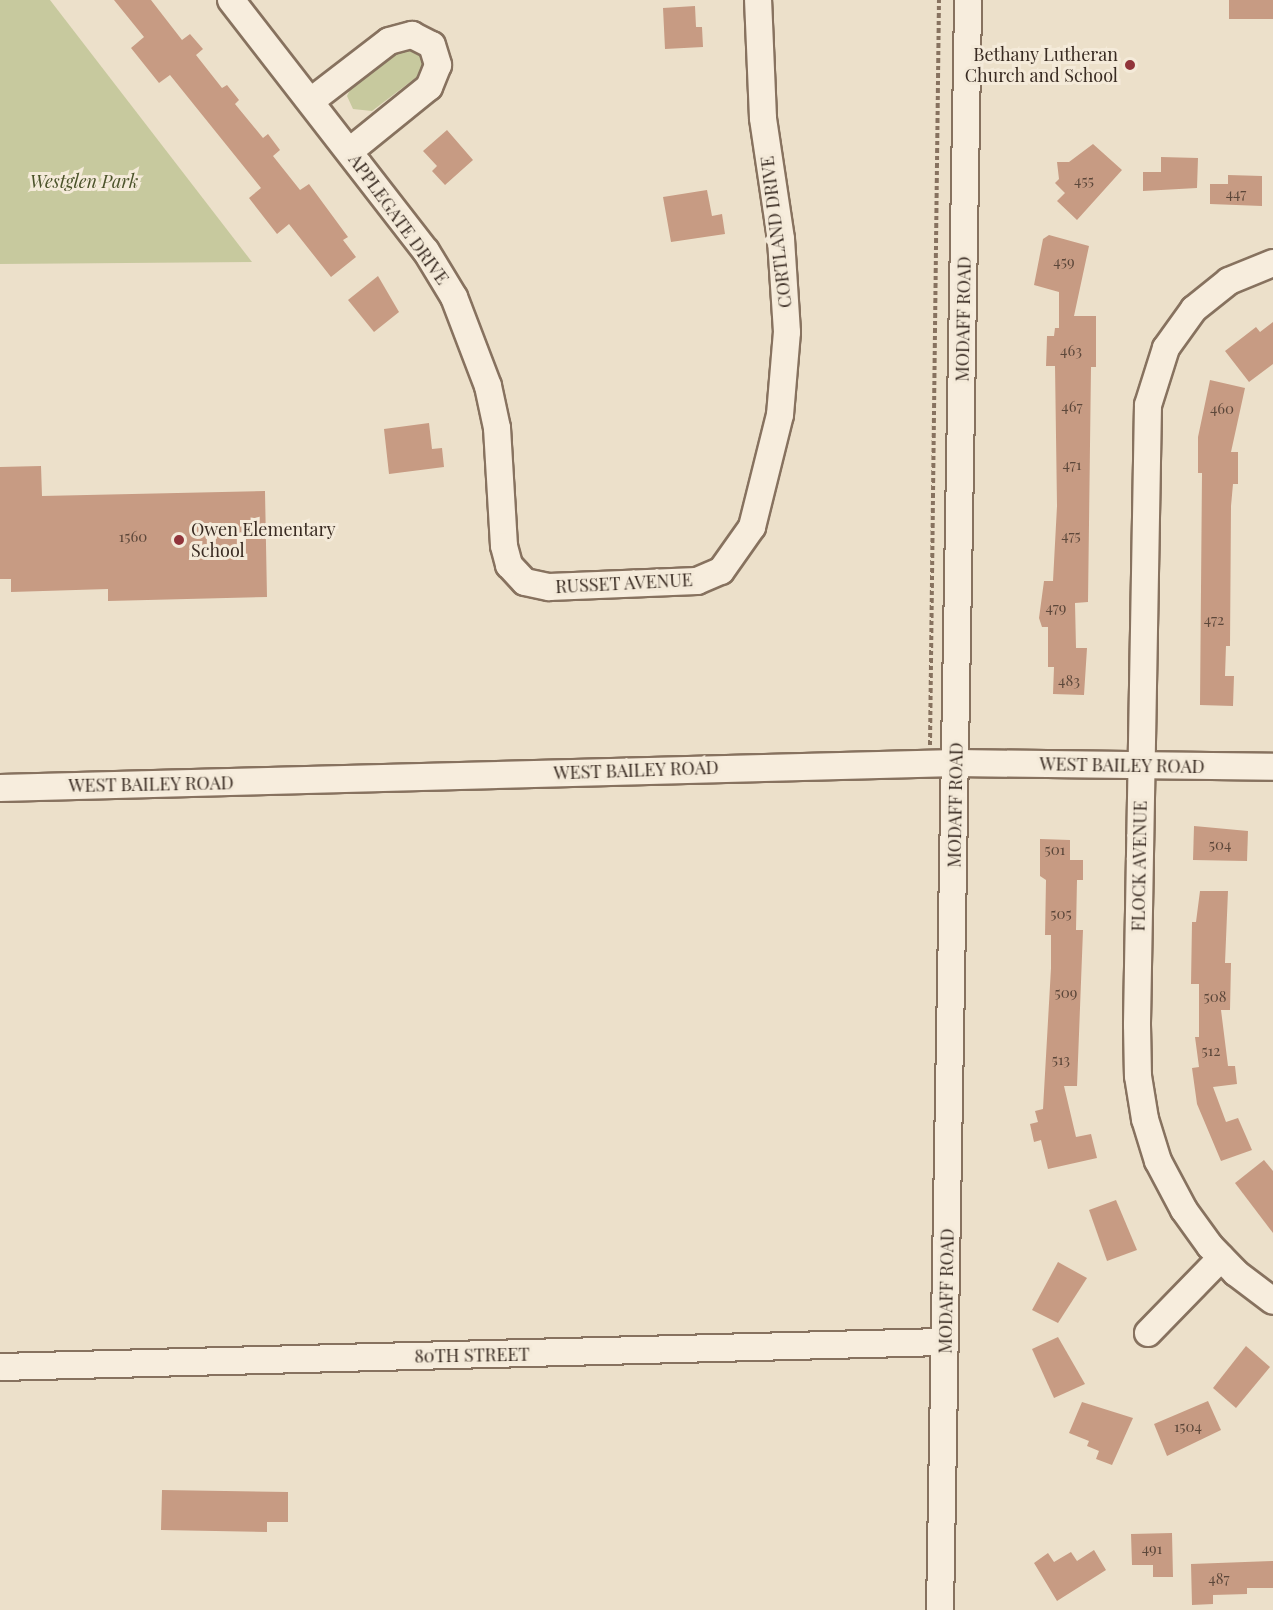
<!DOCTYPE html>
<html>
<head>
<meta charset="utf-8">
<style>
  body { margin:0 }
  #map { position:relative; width:1273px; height:1610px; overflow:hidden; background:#ece0ca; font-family:"Playfair Display",serif }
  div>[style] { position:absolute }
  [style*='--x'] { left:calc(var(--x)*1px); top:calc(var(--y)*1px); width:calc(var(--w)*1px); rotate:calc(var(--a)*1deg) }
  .green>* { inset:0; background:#c7c99e }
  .building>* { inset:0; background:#c79b83 }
  .path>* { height:4px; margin-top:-2px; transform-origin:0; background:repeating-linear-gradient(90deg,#87725f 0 4.5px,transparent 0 7.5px) }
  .roads { filter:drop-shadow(2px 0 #87725f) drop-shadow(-2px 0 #87725f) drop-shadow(0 2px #87725f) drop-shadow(0 -2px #87725f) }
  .minor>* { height:26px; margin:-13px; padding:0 13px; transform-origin:13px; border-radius:13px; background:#f7eddd }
  .dots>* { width:16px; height:16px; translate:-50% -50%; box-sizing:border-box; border:3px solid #f4ead9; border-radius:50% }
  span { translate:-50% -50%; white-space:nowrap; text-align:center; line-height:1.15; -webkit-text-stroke:6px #f4ead9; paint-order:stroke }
  .number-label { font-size:15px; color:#5c473a }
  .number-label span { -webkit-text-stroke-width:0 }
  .poi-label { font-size:18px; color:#392b22 }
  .right { translate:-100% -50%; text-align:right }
  .left { translate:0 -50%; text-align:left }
  .park-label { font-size:18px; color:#4b532a; font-style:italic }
  .street-label { font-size:18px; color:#392b22 }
</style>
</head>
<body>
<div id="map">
  <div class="green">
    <div style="clip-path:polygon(0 0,50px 0,252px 262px,0 264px)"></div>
    <div style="clip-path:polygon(404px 47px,416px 49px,423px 59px,422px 73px,372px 111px,353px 109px,347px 96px,353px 83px)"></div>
  </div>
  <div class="building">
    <div style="clip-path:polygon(114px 0,151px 0,182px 40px,190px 34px,203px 49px,196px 55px,222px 88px,227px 85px,239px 100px,235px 104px,263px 138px,268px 134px,280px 150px,273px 156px,300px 190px,309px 184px,348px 237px,343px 240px,356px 257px,331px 277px,289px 224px,277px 234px,249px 198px,261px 188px,170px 75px,159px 83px,131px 48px,144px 37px)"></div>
    <div style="clip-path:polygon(1229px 0,1273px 0,1273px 19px,1229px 19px)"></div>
    <div style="clip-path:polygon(695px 6px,696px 27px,702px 27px,703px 47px,665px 49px,663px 8px)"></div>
    <div style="clip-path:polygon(447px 130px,473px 160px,445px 185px,432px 171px,437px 166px,423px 151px)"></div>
    <div style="clip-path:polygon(1093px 144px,1122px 170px,1077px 220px,1057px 201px,1065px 193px,1055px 183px,1059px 179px,1057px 162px,1069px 162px)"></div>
    <div style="clip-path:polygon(1161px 157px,1198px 158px,1197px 188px,1143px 191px,1143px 172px,1161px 172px)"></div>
    <div style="clip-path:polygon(1228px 175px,1262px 176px,1262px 206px,1210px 204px,1210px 184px,1228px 184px)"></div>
    <div style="clip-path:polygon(707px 190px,712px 216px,722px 214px,725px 234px,671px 242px,663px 197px)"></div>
    <div style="clip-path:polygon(1049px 235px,1089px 246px,1074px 316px,1096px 316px,1096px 367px,1091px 367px,1088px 602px,1075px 603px,1076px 648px,1087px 648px,1084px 695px,1053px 694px,1054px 667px,1048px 667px,1048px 627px,1042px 627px,1039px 618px,1044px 581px,1053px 581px,1057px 506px,1055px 366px,1046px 366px,1047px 336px,1054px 336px,1055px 328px,1059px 328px,1059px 292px,1034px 285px,1043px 239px)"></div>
    <div style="clip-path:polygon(378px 276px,399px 312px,374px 332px,348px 300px)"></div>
    <div style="clip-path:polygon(1273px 322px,1273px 364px,1249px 382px,1225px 351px,1256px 327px,1260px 332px)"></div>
    <div style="clip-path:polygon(1210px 380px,1245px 388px,1231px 452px,1238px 452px,1238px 484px,1233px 484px,1231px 506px,1230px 646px,1226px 646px,1225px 676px,1234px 676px,1233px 706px,1200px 705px,1202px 473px,1198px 473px,1198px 437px)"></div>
    <div style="clip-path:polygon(429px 423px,432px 449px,442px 448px,444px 467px,389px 474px,384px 429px)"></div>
    <div style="clip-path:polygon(41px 466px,42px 496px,265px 491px,267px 597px,108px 601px,108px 589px,11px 592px,11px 579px,0 579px,0 467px)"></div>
    <div style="clip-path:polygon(1194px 826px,1248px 831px,1247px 861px,1193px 860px)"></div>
    <div style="clip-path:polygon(1040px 839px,1070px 840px,1070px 860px,1083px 860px,1083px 880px,1077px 880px,1076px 930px,1083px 930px,1077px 1086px,1064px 1086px,1076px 1137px,1091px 1134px,1097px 1158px,1048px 1169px,1041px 1140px,1034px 1142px,1030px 1124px,1038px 1122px,1035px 1111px,1043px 1109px,1051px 968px,1051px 935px,1045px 935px,1046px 880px,1040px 876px)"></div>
    <div style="clip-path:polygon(1200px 891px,1228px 891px,1225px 963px,1231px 963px,1230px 1010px,1221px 1010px,1228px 1066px,1235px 1066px,1237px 1084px,1213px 1087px,1226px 1122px,1238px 1118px,1252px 1150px,1221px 1161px,1197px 1104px,1192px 1068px,1199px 1067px,1195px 1037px,1199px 1037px,1199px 984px,1191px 984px,1192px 922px,1196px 922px)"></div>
    <div style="clip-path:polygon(1264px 1160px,1273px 1171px,1273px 1233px,1235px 1183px)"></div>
    <div style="clip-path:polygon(1116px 1200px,1137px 1250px,1107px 1261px,1089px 1210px)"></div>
    <div style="clip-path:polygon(1058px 1262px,1087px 1278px,1058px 1323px,1032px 1310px)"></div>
    <div style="clip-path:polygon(1058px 1337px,1085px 1384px,1054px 1398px,1032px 1349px)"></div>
    <div style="clip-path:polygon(1246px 1346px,1270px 1367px,1236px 1408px,1213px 1388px)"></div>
    <div style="clip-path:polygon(1208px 1401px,1221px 1430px,1167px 1456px,1154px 1424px)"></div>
    <div style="clip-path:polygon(1082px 1402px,1133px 1418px,1112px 1465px,1096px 1459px,1099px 1451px,1087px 1446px,1089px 1441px,1069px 1433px)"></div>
    <div style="clip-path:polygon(162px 1490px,288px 1492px,288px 1522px,267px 1522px,267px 1532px,161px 1530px)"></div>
    <div style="clip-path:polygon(1172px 1533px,1173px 1577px,1153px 1577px,1153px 1565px,1132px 1565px,1131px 1534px)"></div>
    <div style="clip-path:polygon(1094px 1550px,1106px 1570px,1057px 1601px,1034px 1563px,1048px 1553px,1054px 1562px,1071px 1552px,1077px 1561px)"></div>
    <div style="clip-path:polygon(1273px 1561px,1273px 1588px,1247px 1588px,1247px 1594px,1213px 1595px,1213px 1604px,1192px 1605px,1191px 1564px)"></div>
  </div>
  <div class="path">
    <div style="--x:930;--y:745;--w:745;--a:-89.31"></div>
  </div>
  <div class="roads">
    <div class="minor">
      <div style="--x:231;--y:0;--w:318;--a:52.2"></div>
      <div style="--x:426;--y:251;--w:54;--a:58.7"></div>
      <div style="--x:454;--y:297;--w:95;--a:69.1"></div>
      <div style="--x:488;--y:386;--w:43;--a:77.9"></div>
      <div style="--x:497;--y:428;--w:118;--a:86.6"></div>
      <div style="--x:504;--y:546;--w:20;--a:75"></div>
      <div style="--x:509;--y:565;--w:23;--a:47"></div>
      <div style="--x:525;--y:582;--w:25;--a:12"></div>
      <div style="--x:549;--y:587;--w:148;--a:-2.3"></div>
      <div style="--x:697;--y:581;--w:26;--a:-23"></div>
      <div style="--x:721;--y:571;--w:54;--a:-54.8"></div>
      <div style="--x:752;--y:527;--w:115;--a:-76"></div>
      <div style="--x:780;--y:415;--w:83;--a:-85.2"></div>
      <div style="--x:787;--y:332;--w:93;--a:-93.7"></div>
      <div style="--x:781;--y:239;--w:122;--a:-98.5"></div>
      <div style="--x:763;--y:118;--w:118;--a:-92.4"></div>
      <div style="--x:311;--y:101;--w:98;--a:-37.6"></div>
      <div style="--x:389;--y:41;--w:24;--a:-15"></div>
      <div style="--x:412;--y:35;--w:22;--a:27"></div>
      <div style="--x:432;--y:45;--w:21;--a:73"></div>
      <div style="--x:438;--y:65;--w:24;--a:112"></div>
      <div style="--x:429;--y:87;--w:102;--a:141"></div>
      <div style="--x:1273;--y:263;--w:48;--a:157.8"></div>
      <div style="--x:1229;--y:281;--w:45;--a:141.3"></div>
      <div style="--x:1194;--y:309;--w:48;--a:125.7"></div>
      <div style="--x:1166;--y:348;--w:60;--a:107.5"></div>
      <div style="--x:1148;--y:405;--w:620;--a:91.02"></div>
      <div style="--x:1137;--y:1025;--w:51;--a:88.9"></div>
      <div style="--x:1138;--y:1076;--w:44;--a:80.8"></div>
      <div style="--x:1145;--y:1119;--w:44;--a:72.8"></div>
      <div style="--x:1158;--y:1161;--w:55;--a:62"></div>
      <div style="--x:1184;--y:1210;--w:44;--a:54.2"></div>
      <div style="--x:1210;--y:1246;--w:37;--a:46"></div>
      <div style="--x:1236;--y:1273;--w:46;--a:37.1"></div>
      <div style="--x:0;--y:788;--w:956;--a:-1.5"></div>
      <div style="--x:956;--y:763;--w:317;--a:0.7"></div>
      <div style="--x:1148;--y:1333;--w:105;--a:-45.8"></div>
      <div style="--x:0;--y:1367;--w:944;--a:-1.52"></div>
      <div style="--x:940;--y:1610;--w:1610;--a:-89"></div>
    </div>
  </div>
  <div class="dots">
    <div style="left:1130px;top:65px;background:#91343a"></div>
    <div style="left:179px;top:540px;background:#91343a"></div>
  </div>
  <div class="number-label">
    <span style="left:1084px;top:181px">455</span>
    <span style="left:1236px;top:194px">447</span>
    <span style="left:1064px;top:262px">459</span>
    <span style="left:1071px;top:351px">463</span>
    <span style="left:1072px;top:407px">467</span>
    <span style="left:1222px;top:409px">460</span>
    <span style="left:1072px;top:465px">471</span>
    <span style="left:1071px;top:536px">475</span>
    <span style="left:133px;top:537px">1560</span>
    <span style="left:1056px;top:608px">479</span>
    <span style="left:1214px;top:620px">472</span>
    <span style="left:1069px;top:681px">483</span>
    <span style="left:1220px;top:845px">504</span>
    <span style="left:1055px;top:850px">501</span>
    <span style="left:1061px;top:914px">505</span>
    <span style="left:1066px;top:993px">509</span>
    <span style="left:1215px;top:997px">508</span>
    <span style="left:1211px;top:1051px">512</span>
    <span style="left:1061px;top:1060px">513</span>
    <span style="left:1188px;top:1427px">1504</span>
    <span style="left:1152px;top:1549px">491</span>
    <span style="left:1219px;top:1579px">487</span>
  </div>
  <div class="poi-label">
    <span class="right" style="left:1118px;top:65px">Bethany Lutheran<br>Church and School</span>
    <span class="left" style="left:191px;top:540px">Owen Elementary<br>School</span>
  </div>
  <div class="park-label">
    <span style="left:84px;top:181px">Westglen Park</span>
  </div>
  <div class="street-label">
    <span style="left:399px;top:219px;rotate:54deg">APPLEGATE DRIVE</span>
    <span style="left:776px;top:232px;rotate:-97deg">CORTLAND DRIVE</span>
    <span style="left:963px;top:319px;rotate:-89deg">MODAFF ROAD</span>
    <span style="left:624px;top:583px;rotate:-3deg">RUSSET AVENUE</span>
    <span style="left:1122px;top:765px;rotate:1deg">WEST BAILEY ROAD</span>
    <span style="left:636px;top:770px;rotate:-2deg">WEST BAILEY ROAD</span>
    <span style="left:151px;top:784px;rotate:-1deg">WEST BAILEY ROAD</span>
    <span style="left:955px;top:805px;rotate:-89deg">MODAFF ROAD</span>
    <span style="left:1139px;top:866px;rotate:-89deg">FLOCK AVENUE</span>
    <span style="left:946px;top:1291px;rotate:-89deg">MODAFF ROAD</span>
    <span style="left:472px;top:1355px;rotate:-1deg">80TH STREET</span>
  </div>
</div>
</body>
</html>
